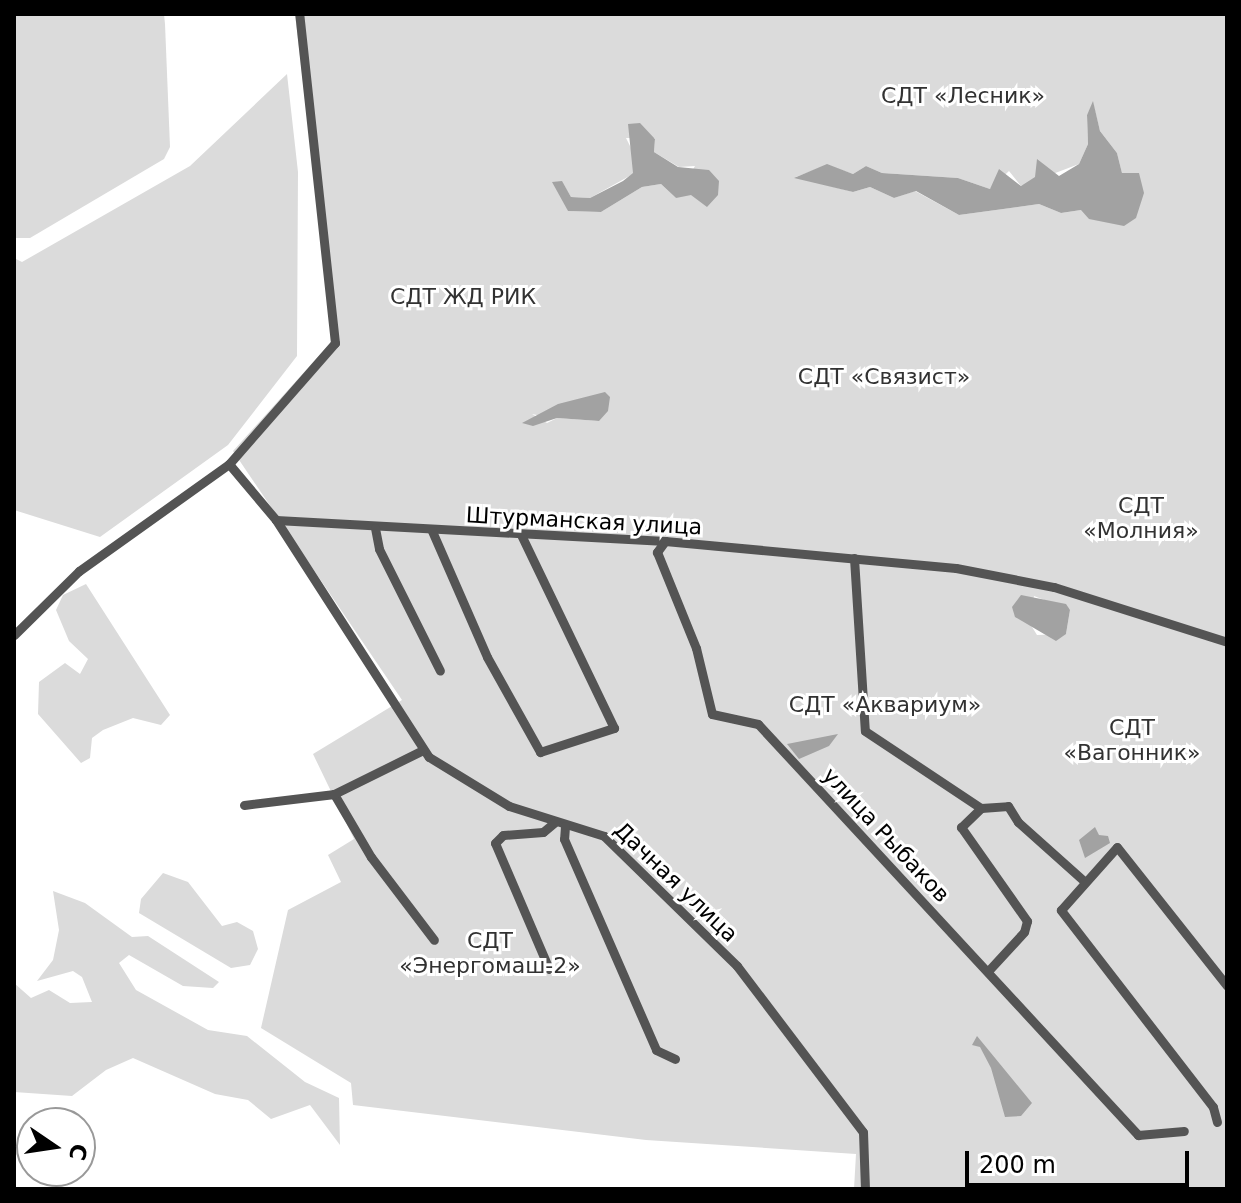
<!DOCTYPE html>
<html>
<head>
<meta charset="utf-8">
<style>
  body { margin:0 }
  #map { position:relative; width:1241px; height:1203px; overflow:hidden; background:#fff; font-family:"DejaVu Sans",sans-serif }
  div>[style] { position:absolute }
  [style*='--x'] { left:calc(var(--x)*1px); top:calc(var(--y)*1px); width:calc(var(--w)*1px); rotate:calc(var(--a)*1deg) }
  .green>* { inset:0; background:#dbdbdb }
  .water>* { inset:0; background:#a2a2a2 }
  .minor>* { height:9px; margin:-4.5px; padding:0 4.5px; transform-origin:4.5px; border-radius:4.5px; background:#545454 }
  span { translate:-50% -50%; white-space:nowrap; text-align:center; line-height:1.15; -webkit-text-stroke:6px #fff; paint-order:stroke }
  .park-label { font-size:22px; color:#323232 }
  .street-label { font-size:22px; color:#000 }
  .frame { position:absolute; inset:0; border:16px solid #000; pointer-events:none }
  .north { position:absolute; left:16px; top:1107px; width:80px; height:80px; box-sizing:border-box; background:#fff; border:2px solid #999; border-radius:50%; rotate:103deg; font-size:22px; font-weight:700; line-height:32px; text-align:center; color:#000 }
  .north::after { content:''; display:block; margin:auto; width:28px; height:36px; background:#000; clip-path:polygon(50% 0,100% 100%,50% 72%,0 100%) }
  .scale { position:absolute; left:965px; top:1151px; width:224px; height:36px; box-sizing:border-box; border:4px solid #000; border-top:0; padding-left:10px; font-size:24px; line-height:28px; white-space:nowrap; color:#000; -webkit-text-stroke:6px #fff; paint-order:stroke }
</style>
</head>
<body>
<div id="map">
  <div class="green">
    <div style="clip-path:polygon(14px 14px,164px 14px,165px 24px,170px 147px,164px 159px,30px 238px,14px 238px)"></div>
    <div style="clip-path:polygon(evenodd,295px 14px,1227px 14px,1227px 1189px,854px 1189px,856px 1154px,646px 1140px,353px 1105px,351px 1083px,261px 1028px,288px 910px,341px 882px,328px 855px,354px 839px,313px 754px,402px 700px,233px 451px,333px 340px,295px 14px,1093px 103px,1100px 131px,1117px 153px,1122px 173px,1081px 210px,1061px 213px,1039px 204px,959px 215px,915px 191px,894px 198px,870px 187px,853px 192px,796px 177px,827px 165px,853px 174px,866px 166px,882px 173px,958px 178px,990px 189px,1009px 171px,1021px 186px,1079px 164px,1088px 144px,1087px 115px,1093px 103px,295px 14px,626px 138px,655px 138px,654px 152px,679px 167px,695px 166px,676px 198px,661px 184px,642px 187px,601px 212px,568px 211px,562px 182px,571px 197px,590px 198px,633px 174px,634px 154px,626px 138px,295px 14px,599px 396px,599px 421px,557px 418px,547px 423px,532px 414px,542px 416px,599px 396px,295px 14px,1034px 596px,1070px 610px,1066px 634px,1037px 635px,1029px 622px,1034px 596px)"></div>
    <div style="clip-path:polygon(287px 74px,298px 172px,297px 356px,228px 445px,100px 537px,14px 510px,14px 258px,22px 262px,190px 166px)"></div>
    <div style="clip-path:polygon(86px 584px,170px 715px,161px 725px,133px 718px,103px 730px,92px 738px,90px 758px,81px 763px,38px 714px,39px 682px,65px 663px,80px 674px,88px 659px,69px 641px,56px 610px,63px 595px)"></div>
    <div style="clip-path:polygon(163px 873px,188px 882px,222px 926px,237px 922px,253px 931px,258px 949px,250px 965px,231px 968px,139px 913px,141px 899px)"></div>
    <div style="clip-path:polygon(53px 891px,85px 903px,132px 937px,148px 936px,219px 982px,213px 988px,183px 986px,129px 955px,119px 963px,136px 990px,208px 1030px,247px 1036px,305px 1082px,339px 1098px,340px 1145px,310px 1105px,271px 1119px,248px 1100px,215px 1094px,133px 1058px,106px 1070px,72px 1096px,14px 1092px,14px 983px,31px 998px,49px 990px,70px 1003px,92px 1002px,82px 977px,73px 971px,37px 981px,53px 960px,59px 930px)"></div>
  </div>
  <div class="water">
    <div style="clip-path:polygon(1093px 101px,1100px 131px,1117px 153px,1122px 173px,1139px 173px,1144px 193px,1136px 218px,1124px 226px,1089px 219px,1081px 210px,1061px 213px,1039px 204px,959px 215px,916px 191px,894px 198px,870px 187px,853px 192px,794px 178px,827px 164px,853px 174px,866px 166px,882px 173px,958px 178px,990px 189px,999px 169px,1021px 186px,1035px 177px,1037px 159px,1059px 176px,1079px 164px,1088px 144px,1087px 115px)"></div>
    <div style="clip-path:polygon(640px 123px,655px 139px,654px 152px,678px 167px,709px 170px,719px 181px,718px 195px,707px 207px,691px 195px,676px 198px,661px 184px,642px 187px,601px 212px,568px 211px,552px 182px,562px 181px,571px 197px,590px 198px,623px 181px,633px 173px,628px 124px)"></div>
    <div style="clip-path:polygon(605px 392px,610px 397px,608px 411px,599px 421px,557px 418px,533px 426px,522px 423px,558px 404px)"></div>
    <div style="clip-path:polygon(1021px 595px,1066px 604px,1070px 610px,1066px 634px,1056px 641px,1015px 617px,1012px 607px)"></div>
    <div style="clip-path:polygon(838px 734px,829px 746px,799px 759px,787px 744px)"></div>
    <div style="clip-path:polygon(1095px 827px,1099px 835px,1108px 836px,1110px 843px,1085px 858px,1079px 840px)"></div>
    <div style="clip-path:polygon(977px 1036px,1032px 1103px,1021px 1116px,1005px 1117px,991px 1068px,980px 1047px,972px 1045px)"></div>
  </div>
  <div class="minor">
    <div style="--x:229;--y:464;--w:73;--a:50"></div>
    <div style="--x:276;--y:520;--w:390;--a:3.1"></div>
    <div style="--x:665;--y:541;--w:292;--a:5.3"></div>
    <div style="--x:956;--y:568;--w:100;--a:11"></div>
    <div style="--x:1054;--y:587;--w:182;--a:17.6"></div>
    <div style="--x:276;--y:520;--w:282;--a:57.2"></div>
    <div style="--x:429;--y:757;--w:94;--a:31.5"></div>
    <div style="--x:509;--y:806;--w:100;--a:17.5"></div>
    <div style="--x:604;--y:836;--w:186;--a:44.3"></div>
    <div style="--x:737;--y:966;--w:208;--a:52.8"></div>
    <div style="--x:863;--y:1132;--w:57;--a:88"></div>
    <div style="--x:375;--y:528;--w:21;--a:79"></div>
    <div style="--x:379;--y:549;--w:136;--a:63.4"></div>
    <div style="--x:432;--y:531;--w:137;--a:66.4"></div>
    <div style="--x:487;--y:657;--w:109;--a:60.8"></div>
    <div style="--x:540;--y:752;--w:78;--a:-18"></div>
    <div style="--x:614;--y:728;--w:214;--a:-115.7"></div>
    <div style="--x:665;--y:541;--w:14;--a:126"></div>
    <div style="--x:657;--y:552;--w:104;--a:67.9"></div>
    <div style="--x:696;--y:648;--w:68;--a:76.4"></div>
    <div style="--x:712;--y:714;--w:47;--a:12.3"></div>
    <div style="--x:758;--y:724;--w:560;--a:47.24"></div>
    <div style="--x:1138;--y:1135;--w:46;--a:-5"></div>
    <div style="--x:854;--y:558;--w:173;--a:86.4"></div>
    <div style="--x:865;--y:731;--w:139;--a:33.6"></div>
    <div style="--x:981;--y:808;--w:27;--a:-4"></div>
    <div style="--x:1008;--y:806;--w:19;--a:58"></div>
    <div style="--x:1018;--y:822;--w:90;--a:41.8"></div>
    <div style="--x:14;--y:635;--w:91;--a:-44.6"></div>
    <div style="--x:79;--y:571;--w:184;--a:-35.5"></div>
    <div style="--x:229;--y:464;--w:161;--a:-48.8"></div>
    <div style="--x:335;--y:343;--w:331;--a:-96.2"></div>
    <div style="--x:334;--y:794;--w:73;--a:59.6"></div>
    <div style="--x:371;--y:857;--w:104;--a:52.8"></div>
    <div style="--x:244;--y:805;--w:91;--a:-7"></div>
    <div style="--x:334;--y:794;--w:99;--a:-26.3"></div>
    <div style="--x:981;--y:808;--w:28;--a:136"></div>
    <div style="--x:961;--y:827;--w:115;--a:54.9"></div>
    <div style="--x:1027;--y:921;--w:11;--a:105"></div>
    <div style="--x:1024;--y:932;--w:52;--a:132.6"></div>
    <div style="--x:565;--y:826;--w:13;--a:94"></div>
    <div style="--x:564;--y:839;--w:230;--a:66.4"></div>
    <div style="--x:656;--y:1050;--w:21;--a:25"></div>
    <div style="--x:549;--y:969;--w:137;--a:-113.2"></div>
    <div style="--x:495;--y:843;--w:11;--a:-45"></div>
    <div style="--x:503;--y:835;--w:40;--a:-4.3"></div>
    <div style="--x:543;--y:832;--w:16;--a:-40"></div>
    <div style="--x:1217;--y:1122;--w:16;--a:-105"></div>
    <div style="--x:1213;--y:1107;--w:249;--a:-127.7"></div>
    <div style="--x:1061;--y:910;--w:84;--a:-48.4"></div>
    <div style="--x:1117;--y:847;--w:177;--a:51.6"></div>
  </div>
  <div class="park-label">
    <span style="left:963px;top:96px">СДТ «Лесник»</span>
    <span style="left:463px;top:297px">СДТ ЖД РИК</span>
    <span style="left:884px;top:377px">СДТ «Связист»</span>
    <span style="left:1141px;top:518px">СДТ<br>«Молния»</span>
    <span style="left:885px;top:705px">СДТ «Аквариум»</span>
    <span style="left:1132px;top:740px">СДТ<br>«Вагонник»</span>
    <span style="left:490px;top:953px">СДТ<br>«Энергомаш-2»</span>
  </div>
  <div class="street-label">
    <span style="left:584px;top:521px;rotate:3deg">Штурманская улица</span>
    <span style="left:886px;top:835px;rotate:47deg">улица Рыбаков</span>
    <span style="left:676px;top:882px;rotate:44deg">Дачная улица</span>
  </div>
  <div class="frame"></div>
  <div class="north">С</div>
  <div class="scale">200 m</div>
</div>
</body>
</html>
